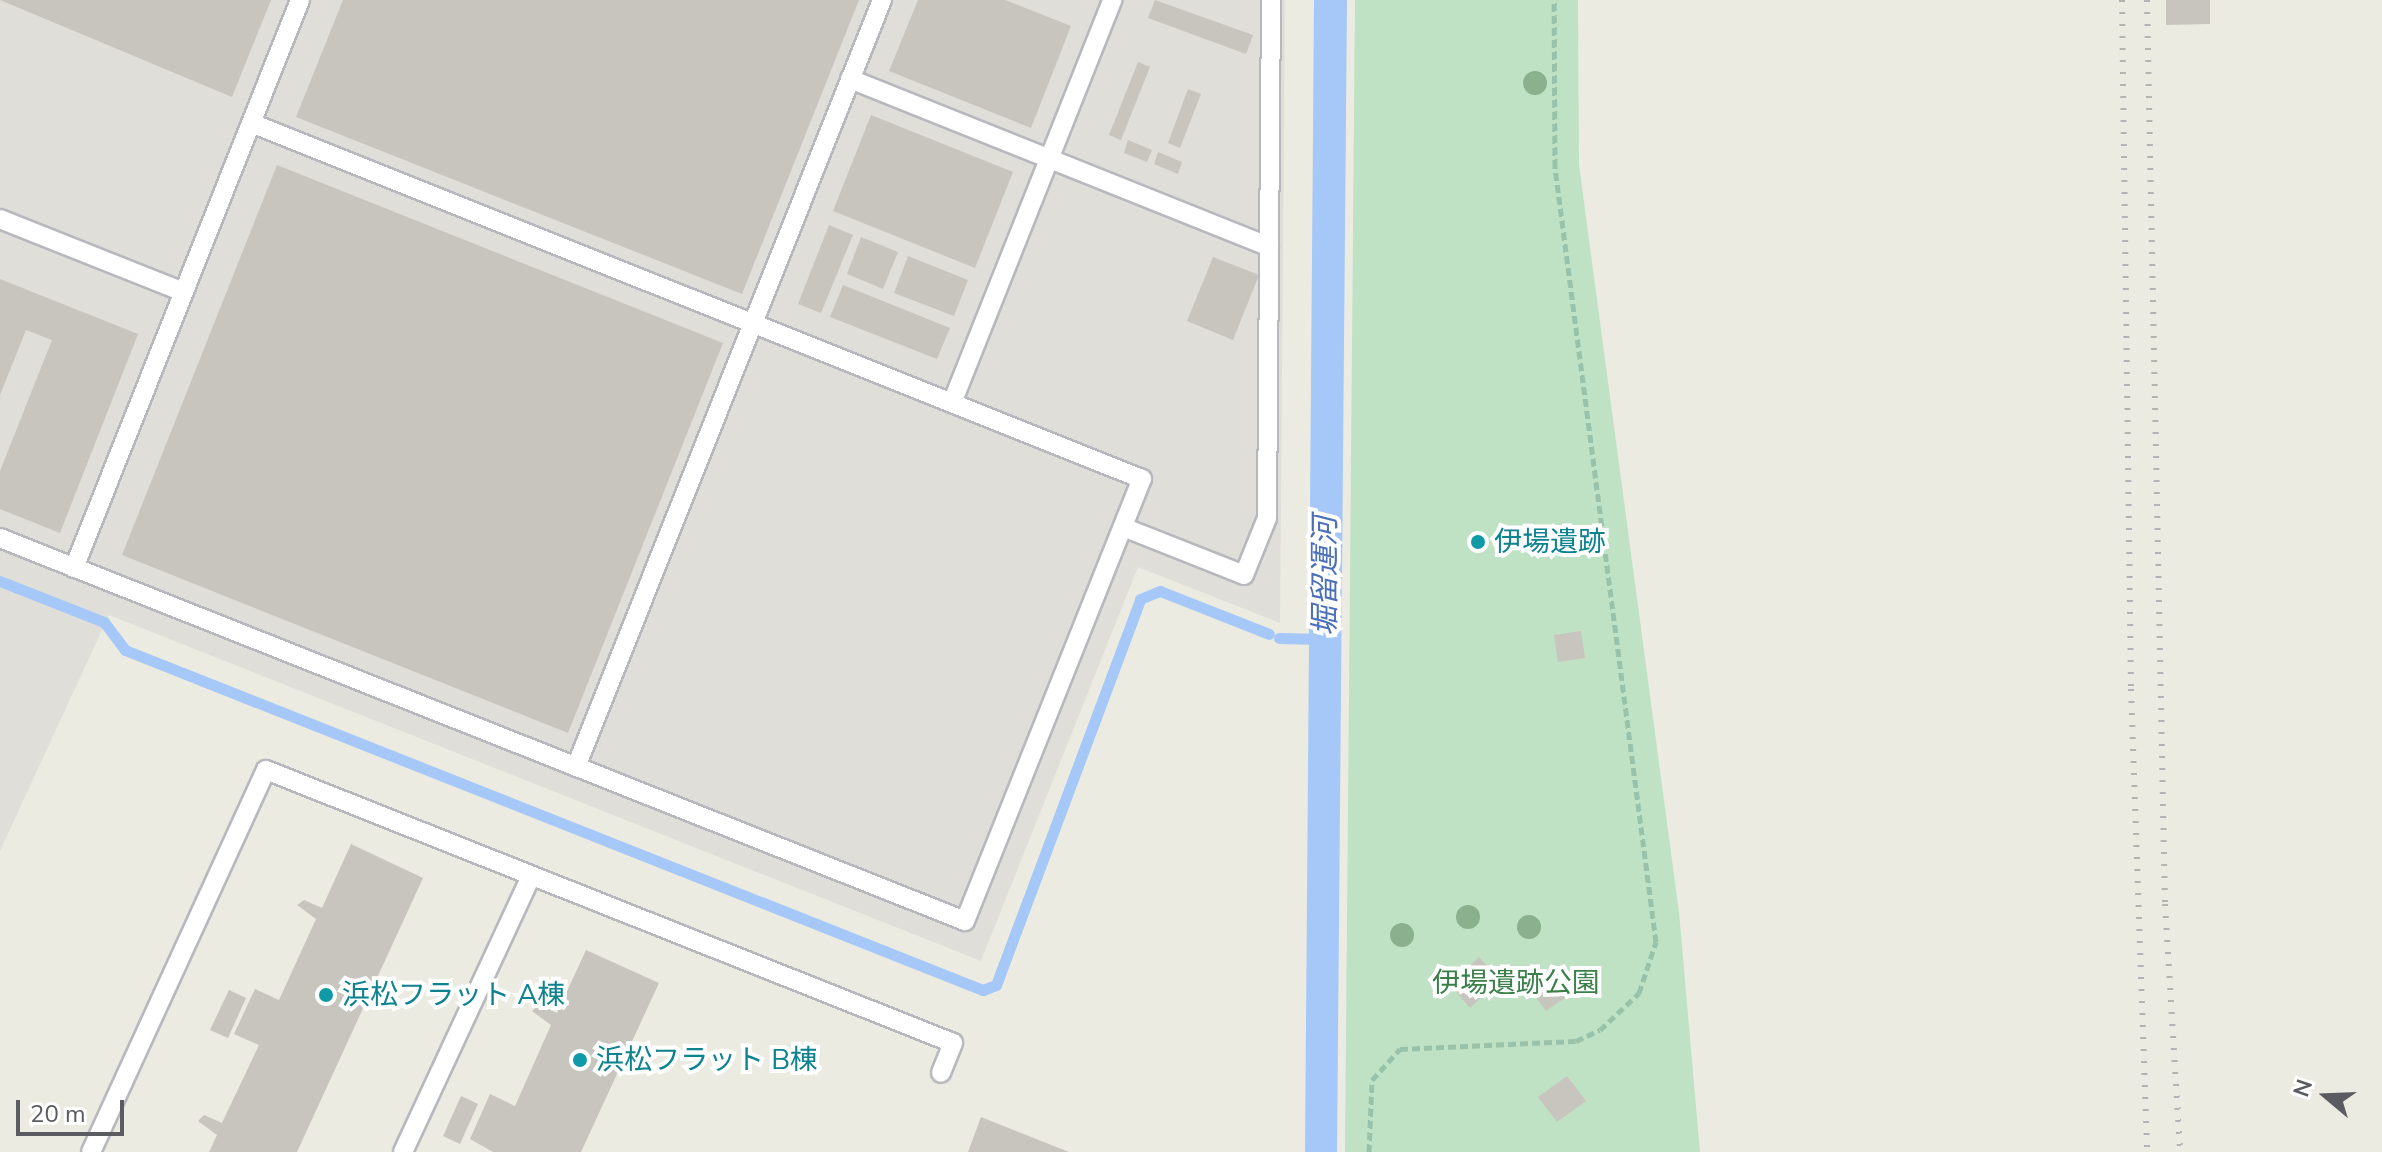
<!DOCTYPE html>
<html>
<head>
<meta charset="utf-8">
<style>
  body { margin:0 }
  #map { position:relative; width:2382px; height:1152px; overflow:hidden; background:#ecebe1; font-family:"Nunito Sans","Noto Sans JP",sans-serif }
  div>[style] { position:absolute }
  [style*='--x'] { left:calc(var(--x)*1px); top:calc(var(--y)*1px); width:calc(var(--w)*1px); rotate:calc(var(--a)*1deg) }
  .industrial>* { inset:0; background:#dfded9 }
  .green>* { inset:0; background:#bfe2c4 }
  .water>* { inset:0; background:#a5c8f8 }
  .stream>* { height:11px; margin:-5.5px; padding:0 5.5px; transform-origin:5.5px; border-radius:5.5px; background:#a5c8f8 }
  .building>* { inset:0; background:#c7c5be }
  .path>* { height:5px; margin-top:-2.5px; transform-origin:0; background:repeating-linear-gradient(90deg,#99c2aa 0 8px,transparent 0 12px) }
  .roads { filter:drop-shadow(2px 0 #b7b8bd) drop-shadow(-2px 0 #b7b8bd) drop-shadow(0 2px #b7b8bd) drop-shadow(0 -2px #b7b8bd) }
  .lane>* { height:18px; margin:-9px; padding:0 9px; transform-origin:9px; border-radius:9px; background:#fff }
  .rail>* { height:6px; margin-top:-3px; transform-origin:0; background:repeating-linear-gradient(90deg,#b2b3b3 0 2px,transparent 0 12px) }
  .trees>* { width:24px; height:24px; margin:-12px; border-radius:50%; background:#8ab08d }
  .dots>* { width:22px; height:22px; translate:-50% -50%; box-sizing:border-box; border:4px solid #fff; border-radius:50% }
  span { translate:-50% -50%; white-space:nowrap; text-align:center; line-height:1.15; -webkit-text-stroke:8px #fff; paint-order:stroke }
  .culture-label { font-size:28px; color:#0d838f }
  .left { translate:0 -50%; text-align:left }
  .park-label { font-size:28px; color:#3a8048 }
  .water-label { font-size:30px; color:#4a70b9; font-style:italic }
  .north { position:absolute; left:2286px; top:1056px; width:80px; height:80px; -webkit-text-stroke:6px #fff; paint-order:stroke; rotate:289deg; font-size:22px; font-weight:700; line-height:32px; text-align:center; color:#5a5c61 }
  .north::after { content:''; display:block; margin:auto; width:28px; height:36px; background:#5a5c61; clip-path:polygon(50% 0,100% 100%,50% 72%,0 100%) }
  .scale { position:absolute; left:16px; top:1100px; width:108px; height:36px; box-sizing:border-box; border:4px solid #5a5c61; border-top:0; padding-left:10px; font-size:24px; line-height:28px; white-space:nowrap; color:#5a5c61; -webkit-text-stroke:6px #fff; paint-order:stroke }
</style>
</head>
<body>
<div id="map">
  <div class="industrial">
    <div style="clip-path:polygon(0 0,1285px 0,1280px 623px,1138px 567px,981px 961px,109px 615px,0 851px)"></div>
  </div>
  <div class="green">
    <div style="clip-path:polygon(1355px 0,1578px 0,1579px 165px,1679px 912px,1700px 1152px,1345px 1152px)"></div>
  </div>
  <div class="water">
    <div style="clip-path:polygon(1314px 0,1347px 0,1337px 1152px,1305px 1152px)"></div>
  </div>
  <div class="stream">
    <div style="--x:0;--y:581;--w:112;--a:21.5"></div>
    <div style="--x:104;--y:622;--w:35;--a:53"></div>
    <div style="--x:125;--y:650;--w:923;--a:21.62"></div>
    <div style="--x:983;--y:990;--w:14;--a:-21"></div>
    <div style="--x:996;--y:985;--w:412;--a:-69.5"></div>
    <div style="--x:1140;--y:599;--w:22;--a:-22"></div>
    <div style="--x:1160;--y:591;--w:117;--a:21.5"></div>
    <div style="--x:1279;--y:638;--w:44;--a:1.3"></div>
  </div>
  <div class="building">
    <div style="clip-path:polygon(0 0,271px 0,232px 97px)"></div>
    <div style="clip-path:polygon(343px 0,859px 0,742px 294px,296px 117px)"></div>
    <div style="clip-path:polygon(918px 0,1005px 0,1071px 26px,1031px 128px,889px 71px)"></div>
    <div style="clip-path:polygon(1155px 0,1253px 35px,1246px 54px,1148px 18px)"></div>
    <div style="clip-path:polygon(2166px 0,2210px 0,2210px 24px,2166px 25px)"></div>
    <div style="clip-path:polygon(1138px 62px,1150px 67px,1121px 140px,1109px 135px)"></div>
    <div style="clip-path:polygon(1188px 89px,1201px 94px,1180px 148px,1168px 143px)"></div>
    <div style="clip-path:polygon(871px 115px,1013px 172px,975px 268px,833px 211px)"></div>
    <div style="clip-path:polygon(1128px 140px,1152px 150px,1147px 162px,1124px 153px)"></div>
    <div style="clip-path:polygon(1158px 152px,1182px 162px,1178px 174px,1154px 164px)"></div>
    <div style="clip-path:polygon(277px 165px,723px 343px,568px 733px,122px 555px)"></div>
    <div style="clip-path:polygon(829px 225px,853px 235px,821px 313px,798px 304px)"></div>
    <div style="clip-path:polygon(861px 237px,898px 252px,883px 289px,847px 274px)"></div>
    <div style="clip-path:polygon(908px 256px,968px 280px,954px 316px,894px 293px)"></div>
    <div style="clip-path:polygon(1213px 257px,1259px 275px,1233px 340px,1187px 321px)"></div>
    <div style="clip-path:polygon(0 279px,138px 334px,60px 533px,0 509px,0 471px,52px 340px,26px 330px,0 395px)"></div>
    <div style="clip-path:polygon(843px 285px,950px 328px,937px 359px,830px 317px)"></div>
    <div style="clip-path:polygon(1581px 631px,1585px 658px,1558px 662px,1554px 635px)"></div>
    <div style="clip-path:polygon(351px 844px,423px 878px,297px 1152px,209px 1152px,217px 1135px,198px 1121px,204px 1115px,222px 1123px,259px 1045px,234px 1034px,255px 989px,279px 1000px,316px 919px,297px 905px,304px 900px,322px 908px)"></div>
    <div style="clip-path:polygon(586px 950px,659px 983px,581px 1152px,493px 1152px,470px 1139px,490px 1094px,515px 1106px,551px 1025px,532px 1011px,539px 1005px,557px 1013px)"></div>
    <div style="clip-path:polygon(1479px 957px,1500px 981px,1470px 1008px,1450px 985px)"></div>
    <div style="clip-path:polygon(1556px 970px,1572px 993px,1546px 1011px,1530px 989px)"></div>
    <div style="clip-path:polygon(229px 990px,246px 998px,228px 1038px,210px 1030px)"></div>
    <div style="clip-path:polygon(1567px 1076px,1586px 1101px,1557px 1122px,1538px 1097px)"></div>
    <div style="clip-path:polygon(461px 1096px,478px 1104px,460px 1144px,443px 1136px)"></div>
    <div style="clip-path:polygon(981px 1117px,1069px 1152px,968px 1152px)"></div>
  </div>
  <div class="path">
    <div style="--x:1369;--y:1152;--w:72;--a:-87.6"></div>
    <div style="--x:1372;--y:1080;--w:42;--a:-47.9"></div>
    <div style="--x:1400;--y:1049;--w:176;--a:-2.6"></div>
    <div style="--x:1576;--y:1041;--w:26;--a:-25"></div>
    <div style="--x:1600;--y:1030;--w:54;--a:-43.5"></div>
    <div style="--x:1639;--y:993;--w:54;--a:-71.6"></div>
    <div style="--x:1656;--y:942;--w:782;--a:-97.43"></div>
    <div style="--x:1555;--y:167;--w:167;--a:-90.3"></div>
  </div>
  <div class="roads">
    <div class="lane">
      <div style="--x:850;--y:79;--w:451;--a:21.8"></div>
      <div style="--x:0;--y:219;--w:197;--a:21.7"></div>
      <div style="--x:952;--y:403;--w:434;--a:-68.3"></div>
      <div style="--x:1123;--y:527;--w:130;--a:21.6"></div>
      <div style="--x:1244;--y:575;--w:61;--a:-68"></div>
      <div style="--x:1267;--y:518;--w:518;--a:-89.56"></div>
      <div style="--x:0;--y:538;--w:1038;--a:21.65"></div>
      <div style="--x:965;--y:921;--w:476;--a:-68.2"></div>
      <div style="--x:1142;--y:479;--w:959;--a:-158.22"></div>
      <div style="--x:74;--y:568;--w:611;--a:-68.3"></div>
      <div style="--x:576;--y:767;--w:826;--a:-68.25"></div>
      <div style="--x:91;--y:1152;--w:420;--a:-65.4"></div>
      <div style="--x:266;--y:770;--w:739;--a:21.67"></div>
      <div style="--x:953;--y:1043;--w:32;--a:112"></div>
      <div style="--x:403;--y:1152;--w:304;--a:-65.1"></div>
    </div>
  </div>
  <div class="rail">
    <div style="--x:2122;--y:0;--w:689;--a:89.25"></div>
    <div style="--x:2131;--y:689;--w:463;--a:88"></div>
    <div style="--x:2147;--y:0;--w:904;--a:88.86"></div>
    <div style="--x:2165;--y:904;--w:248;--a:86.5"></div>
  </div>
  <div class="trees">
    <div style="left:1535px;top:83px"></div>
    <div style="left:1468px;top:917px"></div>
    <div style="left:1529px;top:927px"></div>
    <div style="left:1402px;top:935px"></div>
  </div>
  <div class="dots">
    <div style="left:1478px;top:542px;background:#0f9aa8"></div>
    <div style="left:326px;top:995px;background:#0f9aa8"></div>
    <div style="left:580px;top:1060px;background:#0f9aa8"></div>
  </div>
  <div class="culture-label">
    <span class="left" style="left:1494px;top:542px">伊場遺跡</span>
    <span class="left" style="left:342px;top:995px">浜松フラット A棟</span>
    <span class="left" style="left:596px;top:1060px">浜松フラット B棟</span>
  </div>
  <div class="park-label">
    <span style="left:1516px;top:983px">伊場遺跡公園</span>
  </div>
  <div class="water-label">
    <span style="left:1326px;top:576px;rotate:-90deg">堀留運河</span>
  </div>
  <div class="north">N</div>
  <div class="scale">20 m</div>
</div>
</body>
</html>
